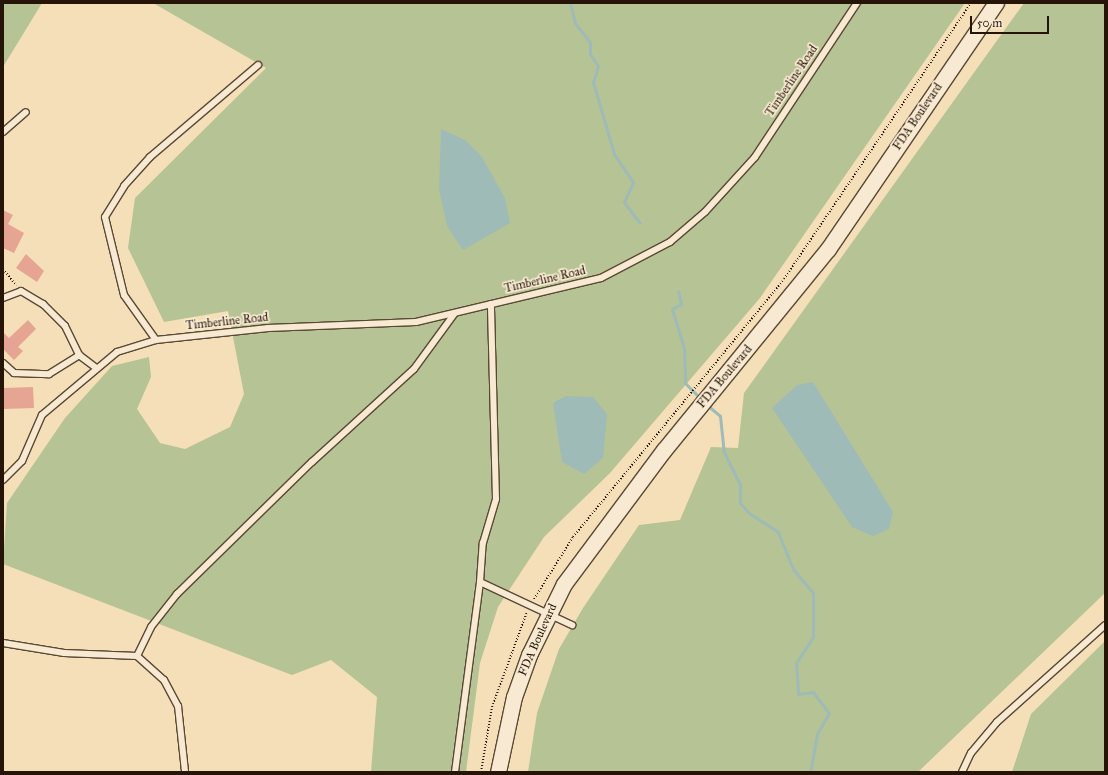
<!DOCTYPE html>
<html>
<head>
<meta charset="utf-8">
<style>
  body { margin:0 }
  #map { position:relative; width:1108px; height:775px; overflow:hidden; background:#f5dfb9; font-family:"IM FELL Great Primer",serif }
  div>[style] { position:absolute }
  [style*='--x'] { left:calc(var(--x)*1px); top:calc(var(--y)*1px); width:calc(var(--w)*1px); rotate:calc(var(--a)*1deg) }
  .green>* { inset:0; background:#b6c394 }
  .water>* { inset:0; background:#9fbbb7 }
  .stream>* { height:3px; margin:-1.5px; padding:0 1.5px; transform-origin:1.5px; border-radius:1.5px; background:#9fbbb7 }
  .building>* { inset:0; background:#e5a592 }
  .path>* { height:2px; margin-top:-1px; transform-origin:0; background:repeating-linear-gradient(90deg,#261507 0 1px,transparent 0 3px) }
  .roads { filter:drop-shadow(1px 0 #5a4834) drop-shadow(-1px 0 #5a4834) drop-shadow(0 1px #5a4834) drop-shadow(0 -1px #5a4834) }
  .service>* { height:6px; margin:-3px; padding:0 3px; transform-origin:3px; border-radius:3px; background:#f8ead2 }
  .tertiary>* { height:15px; margin:-7.5px; padding:0 7.5px; transform-origin:7.5px; border-radius:7.5px; background:#f8ead2 }
  span { translate:-50% -50%; white-space:nowrap; text-align:center; line-height:1.15; -webkit-text-stroke:3.5px #f8ead2; paint-order:stroke }
  .street-label { font-size:12px; color:#261507 }
  .frame { position:absolute; inset:0; border:4px solid #261507; pointer-events:none }
  .scale { position:absolute; left:970px; top:16px; width:79px; height:18px; box-sizing:border-box; border:2px solid #261507; border-top:0; padding-left:5px; font-size:12px; line-height:14px; white-space:nowrap; color:#261507; -webkit-text-stroke:3px #f8ead2; paint-order:stroke }
</style>
</head>
<body>
<div id="map">
  <div class="green">
    <div style="clip-path:polygon(3px 3px,42px 3px,3px 67px)"></div>
    <div style="clip-path:polygon(153px 3px,965px 3px,760px 298px,610px 473px,544px 537px,498px 607px,480px 663px,466px 772px,371px 772px,377px 697px,331px 660px,292px 675px,3px 564px,7px 503px,65px 418px,112px 366px,149px 357px,151px 377px,137px 409px,160px 443px,185px 449px,230px 427px,244px 394px,228px 311px,164px 322px,128px 248px,135px 198px,266px 68px)"></div>
    <div style="clip-path:polygon(1024px 3px,1105px 3px,1105px 593px,918px 772px,528px 772px,537px 713px,559px 649px,583px 608px,639px 525px,680px 520px,711px 447px,738px 448px,744px 393px)"></div>
    <div style="clip-path:polygon(1105px 641px,1105px 772px,1012px 772px,1031px 714px)"></div>
  </div>
  <div class="water">
    <div style="clip-path:polygon(441px 129px,465px 140px,482px 157px,505px 198px,510px 223px,463px 250px,447px 226px,439px 189px)"></div>
    <div style="clip-path:polygon(813px 382px,893px 512px,889px 529px,873px 536px,852px 527px,772px 408px,797px 385px)"></div>
    <div style="clip-path:polygon(566px 396px,593px 397px,607px 414px,603px 458px,584px 474px,562px 462px,553px 403px)"></div>
  </div>
  <div class="stream">
    <div style="--x:570;--y:3;--w:21;--a:76"></div>
    <div style="--x:575;--y:23;--w:24;--a:52"></div>
    <div style="--x:590;--y:42;--w:12;--a:90"></div>
    <div style="--x:590;--y:54;--w:14;--a:56"></div>
    <div style="--x:598;--y:66;--w:17;--a:107"></div>
    <div style="--x:593;--y:82;--w:75;--a:73.7"></div>
    <div style="--x:614;--y:154;--w:34;--a:56"></div>
    <div style="--x:633;--y:182;--w:22;--a:114"></div>
    <div style="--x:624;--y:202;--w:26;--a:53"></div>
    <div style="--x:678;--y:291;--w:13;--a:77"></div>
    <div style="--x:681;--y:304;--w:10;--a:151"></div>
    <div style="--x:672;--y:309;--w:41;--a:72.9"></div>
    <div style="--x:684;--y:348;--w:35;--a:88"></div>
    <div style="--x:685;--y:383;--w:21;--a:45"></div>
    <div style="--x:707;--y:405;--w:17;--a:40"></div>
    <div style="--x:720;--y:416;--w:36;--a:84"></div>
    <div style="--x:724;--y:452;--w:37;--a:64"></div>
    <div style="--x:740;--y:485;--w:18;--a:90"></div>
    <div style="--x:740;--y:503;--w:13;--a:48"></div>
    <div style="--x:749;--y:513;--w:35;--a:33"></div>
    <div style="--x:778;--y:532;--w:40;--a:68"></div>
    <div style="--x:793;--y:569;--w:31;--a:50"></div>
    <div style="--x:813;--y:593;--w:44;--a:90"></div>
    <div style="--x:813;--y:637;--w:31;--a:123"></div>
    <div style="--x:796;--y:663;--w:31;--a:86"></div>
    <div style="--x:798;--y:694;--w:15;--a:-8"></div>
    <div style="--x:813;--y:692;--w:26;--a:53"></div>
    <div style="--x:829;--y:713;--w:24;--a:120"></div>
    <div style="--x:817;--y:734;--w:39;--a:100"></div>
  </div>
  <div class="building">
    <div style="clip-path:polygon(3px 210px,13px 215px,8px 224px,24px 233px,14px 253px,3px 248px)"></div>
    <div style="clip-path:polygon(26px 254px,44px 271px,37px 282px,16px 268px)"></div>
    <div style="clip-path:polygon(28px 320px,36px 329px,18px 347px,23px 351px,14px 360px,3px 349px,3px 332px,9px 338px)"></div>
    <div style="clip-path:polygon(33px 387px,34px 408px,4px 409px,3px 388px)"></div>
  </div>
  <div class="path">
    <div style="--x:3;--y:269;--w:21;--a:51"></div>
    <div style="--x:534;--y:599;--w:73;--a:-57.8"></div>
    <div style="--x:573;--y:537;--w:333;--a:-50.7"></div>
    <div style="--x:784;--y:279;--w:333;--a:-55.9"></div>
    <div style="--x:481;--y:772;--w:66;--a:-80.4"></div>
    <div style="--x:492;--y:707;--w:101;--a:-69.8"></div>
  </div>
  <div class="roads">
    <div class="service">
      <div style="--x:3;--y:132;--w:30;--a:-41"></div>
      <div style="--x:3;--y:298;--w:19;--a:-21"></div>
      <div style="--x:21;--y:291;--w:26;--a:31"></div>
      <div style="--x:43;--y:304;--w:31;--a:45"></div>
      <div style="--x:65;--y:326;--w:32;--a:64"></div>
      <div style="--x:79;--y:355;--w:21;--a:37"></div>
      <div style="--x:156;--y:340;--w:55;--a:-125.4"></div>
      <div style="--x:124;--y:295;--w:80;--a:-103.7"></div>
      <div style="--x:105;--y:217;--w:36;--a:-58"></div>
      <div style="--x:124;--y:186;--w:39;--a:-48"></div>
      <div style="--x:150;--y:157;--w:142;--a:-40.4"></div>
      <div style="--x:3;--y:363;--w:15;--a:42"></div>
      <div style="--x:14;--y:373;--w:35;--a:2"></div>
      <div style="--x:49;--y:374;--w:36;--a:-32"></div>
      <div style="--x:3;--y:480;--w:27;--a:-45"></div>
      <div style="--x:22;--y:461;--w:50;--a:-66.5"></div>
      <div style="--x:42;--y:415;--w:98;--a:-40"></div>
      <div style="--x:117;--y:352;--w:41;--a:-17.1"></div>
      <div style="--x:156;--y:340;--w:113;--a:-6.1"></div>
      <div style="--x:268;--y:328;--w:148;--a:-2.3"></div>
      <div style="--x:416;--y:322;--w:190;--a:-13.4"></div>
      <div style="--x:601;--y:278;--w:78;--a:-27.6"></div>
      <div style="--x:670;--y:242;--w:46;--a:-40.6"></div>
      <div style="--x:705;--y:212;--w:74;--a:-47.7"></div>
      <div style="--x:755;--y:157;--w:185;--a:-56.5"></div>
      <div style="--x:480;--y:582;--w:39;--a:-86"></div>
      <div style="--x:483;--y:543;--w:46;--a:-73.5"></div>
      <div style="--x:496;--y:499;--w:195;--a:-91.5"></div>
      <div style="--x:3;--y:643;--w:62;--a:9.3"></div>
      <div style="--x:64;--y:653;--w:73;--a:2.4"></div>
      <div style="--x:137;--y:656;--w:36;--a:42"></div>
      <div style="--x:164;--y:680;--w:30;--a:62"></div>
      <div style="--x:178;--y:706;--w:66;--a:83.9"></div>
      <div style="--x:137;--y:656;--w:32;--a:-64"></div>
      <div style="--x:151;--y:627;--w:42;--a:-51.8"></div>
      <div style="--x:177;--y:594;--w:189;--a:-44.4"></div>
      <div style="--x:312;--y:462;--w:138;--a:-42.4"></div>
      <div style="--x:414;--y:369;--w:69;--a:-53.8"></div>
      <div style="--x:455;--y:772;--w:192;--a:-82.5"></div>
      <div style="--x:480;--y:582;--w:102;--a:25.1"></div>
      <div style="--x:962;--y:772;--w:21;--a:-65"></div>
      <div style="--x:971;--y:753;--w:40;--a:-50"></div>
      <div style="--x:997;--y:722;--w:145;--a:-41.9"></div>
    </div>
    <div class="tertiary">
      <div style="--x:498;--y:772;--w:77;--a:-78"></div>
      <div style="--x:514;--y:697;--w:45;--a:-70.3"></div>
      <div style="--x:529;--y:655;--w:79;--a:-63.8"></div>
      <div style="--x:564;--y:584;--w:167;--a:-53.3"></div>
      <div style="--x:664;--y:450;--w:259;--a:-50.8"></div>
      <div style="--x:828;--y:249;--w:298;--a:-55.7"></div>
    </div>
  </div>
  <div class="street-label">
    <span style="left:792px;top:81px;rotate:-56deg">Timberline Road</span>
    <span style="left:918px;top:117px;rotate:-56deg">FDA Boulevard</span>
    <span style="left:545px;top:280px;rotate:-13deg">Timberline Road</span>
    <span style="left:227px;top:322px;rotate:-6deg">Timberline Road</span>
    <span style="left:725px;top:377px;rotate:-50deg">FDA Boulevard</span>
    <span style="left:538px;top:640px;rotate:-66deg">FDA Boulevard</span>
  </div>
  <div class="frame"></div>
  <div class="scale">50 m</div>
</div>
</body>
</html>
